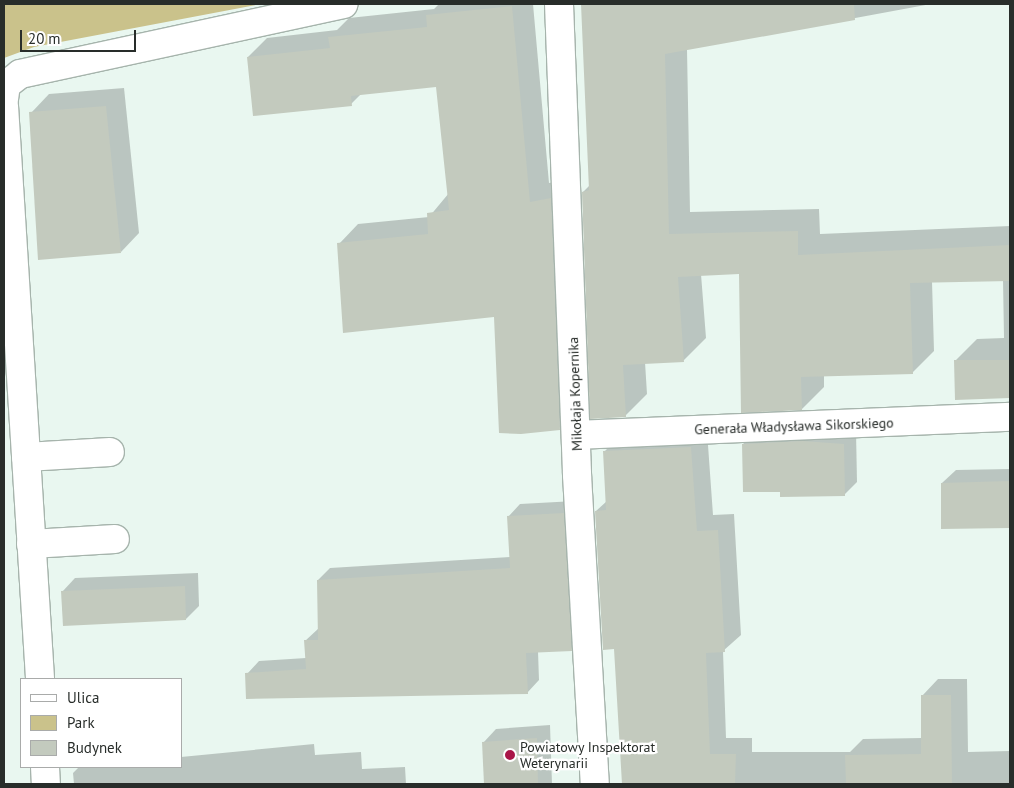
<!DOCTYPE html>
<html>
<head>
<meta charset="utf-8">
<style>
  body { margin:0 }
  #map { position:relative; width:1014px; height:788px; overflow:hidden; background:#e9f7f0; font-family:"PT Sans",sans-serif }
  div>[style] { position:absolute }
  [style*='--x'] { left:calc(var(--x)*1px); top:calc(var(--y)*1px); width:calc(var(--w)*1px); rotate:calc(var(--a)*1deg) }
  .green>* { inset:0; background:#cac28b }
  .shadow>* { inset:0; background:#0003 }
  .building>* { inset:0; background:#c3cabe }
  .roads { filter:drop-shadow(1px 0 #a6b4ac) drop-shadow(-1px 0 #a6b4ac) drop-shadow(0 1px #a6b4ac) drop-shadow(0 -1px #a6b4ac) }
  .minor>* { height:28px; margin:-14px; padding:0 14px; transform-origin:14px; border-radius:14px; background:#fff }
  .dots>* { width:14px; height:14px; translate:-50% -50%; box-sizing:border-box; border:2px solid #fff; border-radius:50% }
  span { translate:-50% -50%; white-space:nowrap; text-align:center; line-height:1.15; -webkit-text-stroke:4.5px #fff; paint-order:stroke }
  .street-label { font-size:14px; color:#282d2a }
  .poi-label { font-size:14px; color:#282d2a }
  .left { translate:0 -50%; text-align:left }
  .frame { position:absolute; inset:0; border:5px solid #282d2a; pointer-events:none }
  .legend { position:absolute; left:20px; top:678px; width:162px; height:90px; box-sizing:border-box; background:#fff; border:1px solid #a9abaa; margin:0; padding:6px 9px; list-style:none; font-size:15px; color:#282d2a }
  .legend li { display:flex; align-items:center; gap:10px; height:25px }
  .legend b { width:25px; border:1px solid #a9abaa }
  .scale { position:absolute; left:20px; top:30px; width:116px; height:22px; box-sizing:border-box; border:2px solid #282d2a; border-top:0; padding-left:6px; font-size:15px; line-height:18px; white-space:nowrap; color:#282d2a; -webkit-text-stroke:4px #fff; paint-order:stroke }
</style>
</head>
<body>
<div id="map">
  <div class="green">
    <div style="clip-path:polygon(4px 4px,261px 4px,34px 47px,4px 58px)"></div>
  </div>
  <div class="shadow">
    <div style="clip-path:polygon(439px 4px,533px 4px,549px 183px,570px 179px,579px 409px,559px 428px,495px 316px,339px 244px,358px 224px,429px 217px,449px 193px,437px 86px,362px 93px,351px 104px,248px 57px,267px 38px,337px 30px,349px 18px,434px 9px)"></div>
    <div style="clip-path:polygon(582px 4px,931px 4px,687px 49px,690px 212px,819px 209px,820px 234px,1010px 226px,1010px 397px,956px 398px,955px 361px,977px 339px,1004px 338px,1003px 280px,932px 281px,934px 351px,912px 373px,824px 375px,824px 387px,802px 409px,740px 272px,701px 274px,706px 338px,684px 360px,645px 362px,647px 394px,625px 416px,583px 192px,590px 185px)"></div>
    <div style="clip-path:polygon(124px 88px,139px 233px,121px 252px,31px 113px,49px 94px)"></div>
    <div style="clip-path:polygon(707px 431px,713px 515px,734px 514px,741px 635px,723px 651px,726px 738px,752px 738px,752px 752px,850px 752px,863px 739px,922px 738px,922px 696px,938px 679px,967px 679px,968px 752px,1010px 751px,1010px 784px,623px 784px,615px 648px,596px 511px,607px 501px,604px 452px,621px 435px)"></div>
    <div style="clip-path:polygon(757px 431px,856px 431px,857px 482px,844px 495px,781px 491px,743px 444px)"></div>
    <div style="clip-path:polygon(1010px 469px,1010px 526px,942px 528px,942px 483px,956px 470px)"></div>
    <div style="clip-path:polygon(575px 501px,583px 637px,571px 650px,538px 651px,539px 680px,527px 693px,247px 674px,259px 661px,306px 658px,305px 641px,319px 628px,318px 580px,330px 568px,510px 557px,508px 517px,520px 504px)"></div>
    <div style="clip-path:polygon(198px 573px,199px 606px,186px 619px,62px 592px,75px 578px)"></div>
    <div style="clip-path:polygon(550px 725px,552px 784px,485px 784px,483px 743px,496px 729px)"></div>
    <div style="clip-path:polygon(314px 744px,315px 755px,361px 752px,362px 769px,405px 767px,406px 784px,74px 784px,73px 773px,79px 767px,181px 767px,181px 757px)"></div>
  </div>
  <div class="building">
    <div style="clip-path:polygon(581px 4px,854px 4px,855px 20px,665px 54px,669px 234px,798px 231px,798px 255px,1010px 245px,1010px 281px,910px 283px,913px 374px,801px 377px,802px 410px,741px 413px,739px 274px,678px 277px,684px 362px,623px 365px,626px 417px,590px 419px,582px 192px,589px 190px)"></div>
    <div style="clip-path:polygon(512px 6px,530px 202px,551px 198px,560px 430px,521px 434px,499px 433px,494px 317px,343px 333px,337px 243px,428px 234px,427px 213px,449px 210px,436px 87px,351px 96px,352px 106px,253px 116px,247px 57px,330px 48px,328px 37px,427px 27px,426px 15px)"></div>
    <div style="clip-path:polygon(106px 106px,121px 253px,38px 260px,29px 112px)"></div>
    <div style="clip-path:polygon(954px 360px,1010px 360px,1010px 398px,955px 400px)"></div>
    <div style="clip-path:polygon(803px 441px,844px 444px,845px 496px,780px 497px,780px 492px,743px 492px,742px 444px)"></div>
    <div style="clip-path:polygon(691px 447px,697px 531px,718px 530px,725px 652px,706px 653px,710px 754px,736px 754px,735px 784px,622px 784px,614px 649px,603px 650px,595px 511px,606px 510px,603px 451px)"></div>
    <div style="clip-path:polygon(1010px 481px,1010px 528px,941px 529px,941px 483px)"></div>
    <div style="clip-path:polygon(564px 513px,572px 651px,526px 653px,528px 694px,246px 699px,245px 673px,306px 669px,304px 640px,318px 640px,317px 580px,510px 568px,507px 516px)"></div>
    <div style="clip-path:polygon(185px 586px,186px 620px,63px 626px,61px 591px)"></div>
    <div style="clip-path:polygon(921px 695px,951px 695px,952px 784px,846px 784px,845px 755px,921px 754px)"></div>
    <div style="clip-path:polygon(537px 738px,538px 784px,484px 784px,482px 742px)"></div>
  </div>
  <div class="roads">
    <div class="minor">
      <div style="--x:559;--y:4;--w:471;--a:87.8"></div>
      <div style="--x:577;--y:475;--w:310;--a:86.7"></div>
      <div style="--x:4;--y:99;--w:14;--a:-82"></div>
      <div style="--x:6;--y:85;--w:18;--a:-38"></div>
      <div style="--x:20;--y:74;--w:331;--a:-12.2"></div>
      <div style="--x:4;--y:106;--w:574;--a:86.4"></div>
      <div style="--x:577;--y:435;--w:433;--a:-2.4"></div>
      <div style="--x:26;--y:457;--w:84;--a:-3.4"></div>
      <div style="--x:31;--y:544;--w:84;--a:-3.4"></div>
      <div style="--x:45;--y:767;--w:17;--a:87"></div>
    </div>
  </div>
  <div class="dots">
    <div style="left:510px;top:755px;background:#a91547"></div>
  </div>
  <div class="street-label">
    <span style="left:575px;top:394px;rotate:-92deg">Mikołaja Kopernika</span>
    <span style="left:794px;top:426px;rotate:-2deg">Generała Władysława Sikorskiego</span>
  </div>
  <div class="poi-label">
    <span class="left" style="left:520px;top:755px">Powiatowy Inspektorat<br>Weterynarii</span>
  </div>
  <div class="frame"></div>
  <ul class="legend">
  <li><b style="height:6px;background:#fff"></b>Ulica</li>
  <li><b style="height:14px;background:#cac28b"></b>Park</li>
  <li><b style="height:14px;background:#c3cabe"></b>Budynek</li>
  </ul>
  <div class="scale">20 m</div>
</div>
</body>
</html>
